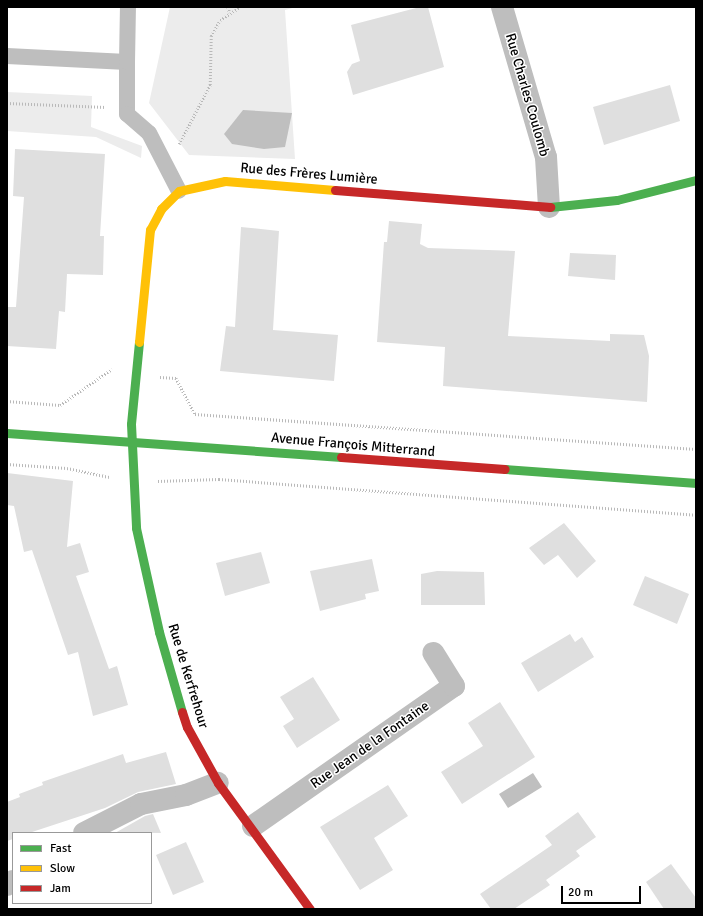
<!DOCTYPE html>
<html>
<head>
<meta charset="utf-8">
<style>
  body { margin:0 }
  #map { position:relative; width:703px; height:916px; overflow:hidden; background:#fff; font-family:Signika,sans-serif }
  div>[style] { position:absolute }
  [style*='--x'] { left:calc(var(--x)*1px); top:calc(var(--y)*1px); width:calc(var(--w)*1px); rotate:calc(var(--a)*1deg) }
  .green>* { inset:0; background:#ececec }
  .water>* { inset:0; background:#bfbfbf }
  .building>* { inset:0; background:#dfdfdf }
  .path>* { height:2.5px; margin-top:-1.25px; transform-origin:0; background:repeating-linear-gradient(90deg,#b9b9b9 0 1px,transparent 0 3px) }
  .lane>* { height:16px; margin:-8px; padding:0 8px; transform-origin:8px; border-radius:8px; background:#bebebe }
  .street>* { height:22px; margin:-11px; padding:0 11px; transform-origin:11px; border-radius:11px; background:#bebebe }
  .fast>* { height:9px; margin:-4.5px; padding:0 4.5px; transform-origin:4.5px; border-radius:4.5px; background:#4caf50 }
  .slow>* { height:9px; margin:-4.5px; padding:0 4.5px; transform-origin:4.5px; border-radius:4.5px; background:#ffc107 }
  .jam>* { height:9px; margin:-4.5px; padding:0 4.5px; transform-origin:4.5px; border-radius:4.5px; background:#c62828 }
  span { translate:-50% -50%; white-space:nowrap; text-align:center; line-height:1.15; -webkit-text-stroke:3px #fff; paint-order:stroke }
  .street-label { font-size:14px; color:#000 }
  .frame { position:absolute; inset:0; border:8px solid #000; pointer-events:none }
  .legend { position:absolute; left:12px; top:832px; width:140px; height:72px; box-sizing:border-box; background:#fff; border:1px solid #999; margin:0; padding:5px 7px; list-style:none; font-size:12px; color:#000 }
  .legend li { display:flex; align-items:center; gap:8px; height:20px }
  .legend b { width:20px; border:1px solid #999 }
  .scale { position:absolute; left:561px; top:886px; width:80px; height:18px; box-sizing:border-box; border:2px solid #000; border-top:0; padding-left:5px; font-size:12px; line-height:14px; white-space:nowrap; color:#000; -webkit-text-stroke:3px #fff; paint-order:stroke }
</style>
</head>
<body>
<div id="map">
  <div class="green">
    <div style="clip-path:polygon(170px 7px,296px 7px,285px 10px,295px 159px,189px 155px,149px 103px)"></div>
    <div style="clip-path:polygon(7px 92px,92px 96px,91px 127px,142px 146px,141px 158px,96px 137px,7px 131px)"></div>
  </div>
  <div class="water">
    <div style="clip-path:polygon(243px 110px,292px 113px,285px 147px,264px 149px,232px 144px,224px 134px)"></div>
    <div style="clip-path:polygon(533px 773px,542px 787px,508px 808px,499px 794px)"></div>
  </div>
  <div class="building">
    <div style="clip-path:polygon(420px 7px,428px 7px,444px 67px,353px 95px,347px 72px,352px 64px,360px 61px,351px 25px)"></div>
    <div style="clip-path:polygon(670px 85px,680px 121px,604px 145px,593px 107px)"></div>
    <div style="clip-path:polygon(15px 149px,105px 154px,100px 236px,104px 236px,103px 275px,67px 274px,65px 312px,59px 311px,56px 349px,7px 346px,7px 307px,16px 307px,24px 197px,13px 196px)"></div>
    <div style="clip-path:polygon(389px 221px,422px 224px,420px 244px,428px 248px,515px 251px,508px 336px,610px 341px,610px 334px,644px 335px,649px 356px,647px 402px,443px 386px,445px 347px,377px 342px,384px 242px,387px 242px)"></div>
    <div style="clip-path:polygon(241px 227px,279px 231px,273px 330px,338px 335px,334px 381px,220px 371px,226px 326px,235px 327px)"></div>
    <div style="clip-path:polygon(570px 253px,616px 255px,615px 280px,568px 276px)"></div>
    <div style="clip-path:polygon(7px 473px,73px 481px,67px 547px,80px 543px,89px 572px,76px 576px,109px 669px,117px 666px,128px 705px,93px 716px,78px 652px,68px 655px,32px 550px,24px 552px,14px 506px,7px 505px)"></div>
    <div style="clip-path:polygon(564px 523px,596px 561px,577px 578px,558px 555px,544px 565px,529px 548px)"></div>
    <div style="clip-path:polygon(261px 552px,270px 583px,225px 596px,216px 563px)"></div>
    <div style="clip-path:polygon(372px 559px,379px 591px,365px 594px,366px 599px,320px 611px,310px 571px)"></div>
    <div style="clip-path:polygon(437px 571px,484px 572px,485px 605px,421px 605px,421px 574px)"></div>
    <div style="clip-path:polygon(645px 576px,689px 594px,677px 624px,633px 605px)"></div>
    <div style="clip-path:polygon(570px 634px,575px 642px,582px 637px,594px 657px,538px 692px,521px 663px)"></div>
    <div style="clip-path:polygon(313px 677px,340px 720px,297px 748px,283px 726px,294px 719px,280px 697px)"></div>
    <div style="clip-path:polygon(500px 702px,535px 757px,462px 804px,441px 772px,483px 746px,468px 723px)"></div>
    <div style="clip-path:polygon(166px 752px,176px 784px,138px 792px,105px 808px,29px 833px,13px 833px,13px 839px,7px 841px,7px 802px,20px 797px,19px 794px,43px 785px,42px 782px,123px 754px,126px 763px)"></div>
    <div style="clip-path:polygon(388px 785px,408px 816px,374px 838px,393px 870px,360px 890px,320px 827px)"></div>
    <div style="clip-path:polygon(578px 812px,596px 837px,576px 851px,580px 856px,546px 880px,550px 885px,514px 909px,491px 909px,480px 894px,552px 845px,545px 836px)"></div>
    <div style="clip-path:polygon(153px 814px,161px 833px,115px 833px,145px 816px)"></div>
    <div style="clip-path:polygon(186px 842px,204px 882px,173px 895px,156px 855px)"></div>
    <div style="clip-path:polygon(671px 864px,696px 898px,696px 909px,664px 909px,646px 882px)"></div>
  </div>
  <div class="path">
    <div style="--x:228;--y:7;--w:6;--a:72"></div>
    <div style="--x:7;--y:103;--w:99;--a:2.3"></div>
    <div style="--x:179;--y:144;--w:67;--a:-62.3"></div>
    <div style="--x:210;--y:85;--w:49;--a:-88.8"></div>
    <div style="--x:211;--y:36;--w:18;--a:-61"></div>
    <div style="--x:220;--y:20;--w:24;--a:-33"></div>
    <div style="--x:160;--y:377;--w:16;--a:4"></div>
    <div style="--x:176;--y:378;--w:41;--a:62.2"></div>
    <div style="--x:195;--y:414;--w:502;--a:4"></div>
    <div style="--x:7;--y:401;--w:53;--a:4.3"></div>
    <div style="--x:60;--y:405;--w:63;--a:-34.7"></div>
    <div style="--x:7;--y:464;--w:60;--a:3.8"></div>
    <div style="--x:67;--y:468;--w:43;--a:12.1"></div>
    <div style="--x:158;--y:481;--w:61;--a:-1.9"></div>
    <div style="--x:219;--y:479;--w:478;--a:4.3"></div>
  </div>
  <div class="lane">
    <div style="--x:7;--y:56;--w:120;--a:2.9"></div>
    <div style="--x:127;--y:62;--w:52;--a:90"></div>
    <div style="--x:127;--y:114;--w:29;--a:41"></div>
    <div style="--x:149;--y:133;--w:65;--a:62.7"></div>
    <div style="--x:127;--y:62;--w:55;--a:-89"></div>
  </div>
  <div class="street">
    <div style="--x:502;--y:7;--w:156;--a:73.7"></div>
    <div style="--x:546;--y:157;--w:50;--a:86.6"></div>
    <div style="--x:253;--y:826;--w:245;--a:-34.9"></div>
    <div style="--x:454;--y:686;--w:39;--a:-122"></div>
    <div style="--x:84;--y:833;--w:64;--a:-27"></div>
    <div style="--x:141;--y:804;--w:46;--a:-11.3"></div>
    <div style="--x:186;--y:795;--w:34;--a:-21"></div>
    <div style="--x:7;--y:885;--w:7;--a:-34"></div>
  </div>
  <div class="fast">
    <div style="--x:550;--y:207;--w:67;--a:-6"></div>
    <div style="--x:617;--y:200;--w:81;--a:-14.2"></div>
    <div style="--x:139;--y:342;--w:82;--a:95.6"></div>
    <div style="--x:131;--y:424;--w:104;--a:87.2"></div>
    <div style="--x:136;--y:528;--w:107;--a:77.5"></div>
    <div style="--x:159;--y:632;--w:83;--a:74"></div>
    <div style="--x:7;--y:433;--w:335;--a:4.1"></div>
    <div style="--x:505;--y:469;--w:192;--a:4.2"></div>
  </div>
  <div class="slow">
    <div style="--x:139;--y:342;--w:113;--a:-84.4"></div>
    <div style="--x:150;--y:230;--w:24;--a:-62"></div>
    <div style="--x:161;--y:209;--w:25;--a:-45"></div>
    <div style="--x:179;--y:191;--w:47;--a:-12.3"></div>
    <div style="--x:225;--y:181;--w:110;--a:4.7"></div>
  </div>
  <div class="jam">
    <div style="--x:335;--y:190;--w:216;--a:4.5"></div>
    <div style="--x:341;--y:457;--w:164;--a:4.2"></div>
    <div style="--x:182;--y:712;--w:16;--a:72"></div>
    <div style="--x:187;--y:727;--w:64;--a:61"></div>
    <div style="--x:218;--y:783;--w:156;--a:53.9"></div>
  </div>
  <div class="street-label">
    <span style="left:527px;top:95px;rotate:74deg">Rue Charles Coulomb</span>
    <span style="left:309px;top:174px;rotate:5deg">Rue des Frères Lumière</span>
    <span style="left:353px;top:445px;rotate:5deg">Avenue François Mitterrand</span>
    <span style="left:188px;top:676px;rotate:73deg">Rue de Kerfrehour</span>
    <span style="left:370px;top:745px;rotate:-35deg">Rue Jean de la Fontaine</span>
  </div>
  <div class="frame"></div>
  <ul class="legend">
  <li><b style="height:5px;background:#4caf50"></b>Fast</li>
  <li><b style="height:5px;background:#ffc107"></b>Slow</li>
  <li><b style="height:5px;background:#c62828"></b>Jam</li>
  </ul>
  <div class="scale">20 m</div>
</div>
</body>
</html>
